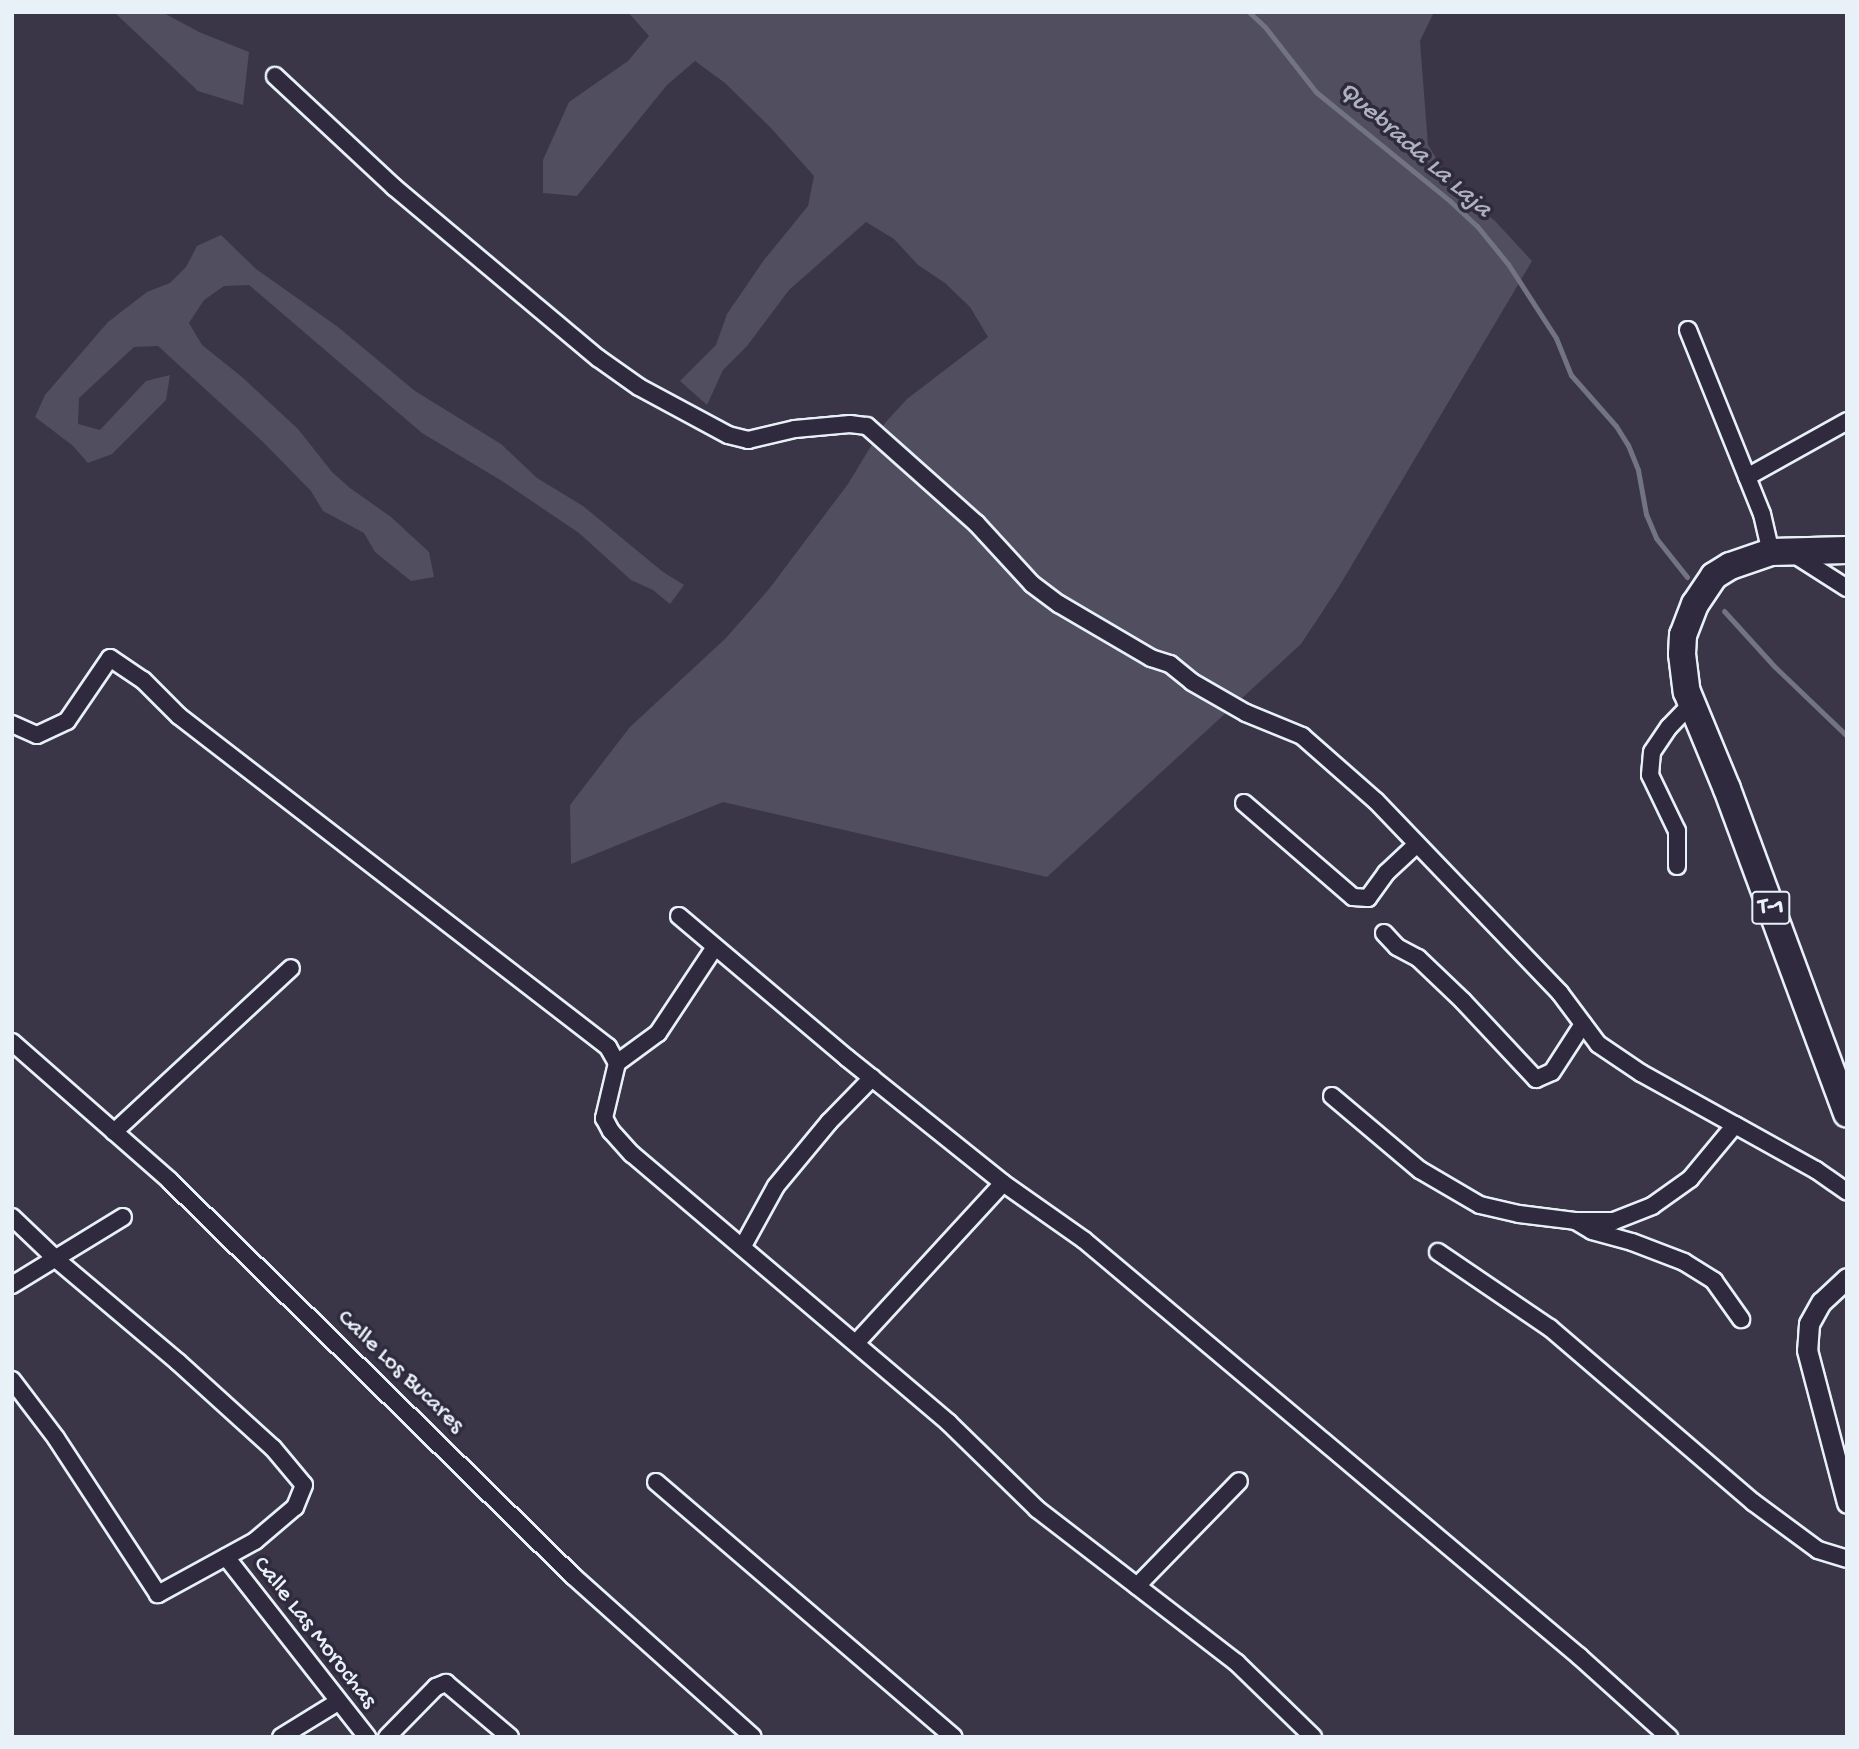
<!DOCTYPE html>
<html>
<head>
<meta charset="utf-8">
<style>
  body { margin:0 }
  #map { position:relative; width:1859px; height:1749px; overflow:hidden; background:#3a3648; font-family:"Gochi Hand",sans-serif }
  div>[style] { position:absolute }
  [style*='--x'] { left:calc(var(--x)*1px); top:calc(var(--y)*1px); width:calc(var(--w)*1px); rotate:calc(var(--a)*1deg) }
  .green>* { inset:0; background:#504e5f }
  .stream>* { height:5px; margin:-2.5px; padding:0 2.5px; transform-origin:2.5px; border-radius:2.5px; background:#737482 }
  .roads { filter:drop-shadow(2px 0 #e8f1f8) drop-shadow(-2px 0 #e8f1f8) drop-shadow(0 2px #e8f1f8) drop-shadow(0 -2px #e8f1f8) }
  .minor>* { height:16px; margin:-8px; padding:0 8px; transform-origin:8px; border-radius:8px; background:#2f2a3d }
  .tertiary>* { height:19px; margin:-9.5px; padding:0 9.5px; transform-origin:9.5px; border-radius:9.5px; background:#2f2a3d }
  .trunk>* { height:26px; margin:-13px; padding:0 13px; transform-origin:13px; border-radius:13px; background:#2f2a3d }
  span { translate:-50% -50%; white-space:nowrap; text-align:center; line-height:1.15; -webkit-text-stroke:7px #2f2a3d; paint-order:stroke }
  .shield-label span { padding:2px 5px; background:#2f2a3d; border:2px solid; border-radius:5px; -webkit-text-stroke-width:0 }
  .shield-label { font-size:23px; color:#e8f1f8; font-weight:700 }
  .street-label { font-size:24px; color:#e8f1f8 }
  .water-label { font-size:26px; color:#aeb2bd; font-style:italic }
  .frame { position:absolute; inset:0; border:14px solid #e8f1f8; pointer-events:none }
</style>
</head>
<body>
<div id="map">
  <div class="green">
    <div style="clip-path:polygon(114px 12px,162px 12px,199px 32px,249px 52px,243px 105px,198px 91px)"></div>
    <div style="clip-path:polygon(628px 12px,1434px 12px,1420px 41px,1428px 145px,1454px 187px,1495px 221px,1532px 261px,1340px 585px,1301px 644px,1047px 877px,723px 802px,571px 864px,570px 805px,630px 727px,726px 638px,769px 589px,848px 484px,885px 423px,907px 399px,988px 337px,970px 307px,945px 283px,918px 265px,894px 239px,866px 222px,789px 290px,747px 346px,723px 370px,707px 405px,680px 381px,716px 345px,727px 314px,764px 260px,808px 206px,814px 176px,771px 128px,725px 83px,695px 61px,667px 85px,577px 196px,543px 193px,543px 160px,569px 102px,628px 61px,649px 36px)"></div>
    <div style="clip-path:polygon(221px 235px,256px 269px,338px 327px,415px 391px,501px 444px,537px 478px,583px 506px,663px 572px,684px 585px,670px 604px,653px 590px,631px 580px,579px 533px,502px 481px,422px 433px,249px 285px,224px 286px,204px 300px,189px 323px,202px 345px,242px 377px,298px 429px,332px 472px,350px 488px,391px 517px,429px 552px,434px 577px,411px 581px,375px 552px,364px 533px,323px 511px,311px 491px,262px 441px,158px 346px,134px 347px,79px 398px,78px 424px,100px 430px,146px 381px,170px 375px,166px 400px,112px 454px,88px 463px,72px 445px,35px 417px,45px 395px,108px 322px,147px 292px,170px 283px,186px 267px,197px 246px)"></div>
  </div>
  <div class="stream">
    <div style="--x:1249;--y:12;--w:22;--a:43"></div>
    <div style="--x:1265;--y:27;--w:83;--a:51.9"></div>
    <div style="--x:1316;--y:92;--w:173;--a:39.1"></div>
    <div style="--x:1450;--y:201;--w:37;--a:43"></div>
    <div style="--x:1477;--y:226;--w:49;--a:50.8"></div>
    <div style="--x:1508;--y:264;--w:88;--a:57"></div>
    <div style="--x:1556;--y:338;--w:40;--a:68"></div>
    <div style="--x:1571;--y:375;--w:68;--a:48.6"></div>
    <div style="--x:1616;--y:426;--w:22;--a:58"></div>
    <div style="--x:1628;--y:445;--w:27;--a:68"></div>
    <div style="--x:1638;--y:470;--w:45;--a:79.7"></div>
    <div style="--x:1646;--y:514;--w:26;--a:67"></div>
    <div style="--x:1656;--y:538;--w:50;--a:51.5"></div>
    <div style="--x:1724;--y:611;--w:74;--a:47.7"></div>
    <div style="--x:1774;--y:666;--w:101;--a:43.8"></div>
  </div>
  <div class="roads">
    <div class="minor">
      <div style="--x:275;--y:76;--w:163;--a:43"></div>
      <div style="--x:394;--y:187;--w:266;--a:40"></div>
      <div style="--x:598;--y:358;--w:50;--a:35.3"></div>
      <div style="--x:639;--y:387;--w:101;--a:28.3"></div>
      <div style="--x:728;--y:435;--w:21;--a:14"></div>
      <div style="--x:748;--y:440;--w:48;--a:-13.2"></div>
      <div style="--x:795;--y:429;--w:55;--a:-5.2"></div>
      <div style="--x:850;--y:424;--w:17;--a:7"></div>
      <div style="--x:867;--y:426;--w:146;--a:41.7"></div>
      <div style="--x:976;--y:523;--w:83;--a:47.4"></div>
      <div style="--x:1032;--y:584;--w:34;--a:37"></div>
      <div style="--x:1059;--y:604;--w:107;--a:30.4"></div>
      <div style="--x:1151;--y:658;--w:20;--a:18"></div>
      <div style="--x:1170;--y:664;--w:28;--a:39"></div>
      <div style="--x:1192;--y:682;--w:62;--a:29.9"></div>
      <div style="--x:1246;--y:713;--w:61;--a:22.3"></div>
      <div style="--x:1302;--y:736;--w:98;--a:41.3"></div>
      <div style="--x:1376;--y:801;--w:266;--a:46.2"></div>
      <div style="--x:1560;--y:993;--w:64;--a:53.3"></div>
      <div style="--x:1598;--y:1044;--w:52;--a:34"></div>
      <div style="--x:1641;--y:1073;--w:107;--a:29"></div>
      <div style="--x:1688;--y:330;--w:198;--a:68.1"></div>
      <div style="--x:1762;--y:514;--w:39;--a:77"></div>
      <div style="--x:1747;--y:477;--w:115;--a:-29.2"></div>
      <div style="--x:1792;--y:553;--w:65;--a:32.5"></div>
      <div style="--x:12;--y:724;--w:27;--a:24"></div>
      <div style="--x:37;--y:735;--w:33;--a:-25"></div>
      <div style="--x:67;--y:721;--w:76;--a:-55.7"></div>
      <div style="--x:110;--y:658;--w:40;--a:34"></div>
      <div style="--x:143;--y:680;--w:51;--a:45"></div>
      <div style="--x:179;--y:716;--w:542;--a:37.65"></div>
      <div style="--x:608;--y:1047;--w:18;--a:61"></div>
      <div style="--x:617;--y:1063;--w:57;--a:103.3"></div>
      <div style="--x:604;--y:1118;--w:15;--a:62"></div>
      <div style="--x:611;--y:1131;--w:31;--a:48"></div>
      <div style="--x:632;--y:1154;--w:416;--a:40.3"></div>
      <div style="--x:949;--y:1423;--w:123;--a:44.3"></div>
      <div style="--x:1037;--y:1509;--w:252;--a:37.6"></div>
      <div style="--x:1237;--y:1663;--w:106;--a:44.2"></div>
      <div style="--x:1244;--y:803;--w:144;--a:40.8"></div>
      <div style="--x:1353;--y:897;--w:15;--a:4"></div>
      <div style="--x:1368;--y:898;--w:31;--a:-54"></div>
      <div style="--x:1386;--y:873;--w:42;--a:-43.1"></div>
      <div style="--x:1677;--y:866;--w:35;--a:-90"></div>
      <div style="--x:1677;--y:831;--w:62;--a:-115.7"></div>
      <div style="--x:1650;--y:775;--w:23;--a:-85"></div>
      <div style="--x:1652;--y:752;--w:30;--a:-56"></div>
      <div style="--x:1669;--y:727;--w:33;--a:-46"></div>
      <div style="--x:679;--y:916;--w:220;--a:40.2"></div>
      <div style="--x:847;--y:1058;--w:200;--a:38.7"></div>
      <div style="--x:1003;--y:1183;--w:99;--a:35.1"></div>
      <div style="--x:1084;--y:1240;--w:648;--a:40.05"></div>
      <div style="--x:1580;--y:1657;--w:120;--a:42"></div>
      <div style="--x:1384;--y:933;--w:19;--a:47"></div>
      <div style="--x:1397;--y:947;--w:24;--a:28"></div>
      <div style="--x:1418;--y:958;--w:62;--a:43.7"></div>
      <div style="--x:1463;--y:1001;--w:107;--a:46.9"></div>
      <div style="--x:1536;--y:1079;--w:17;--a:-24"></div>
      <div style="--x:1552;--y:1072;--w:57;--a:-57.1"></div>
      <div style="--x:12;--y:1042;--w:210;--a:41.3"></div>
      <div style="--x:170;--y:1181;--w:564;--a:44.43"></div>
      <div style="--x:573;--y:1576;--w:241;--a:41.8"></div>
      <div style="--x:617;--y:1063;--w:51;--a:-36.2"></div>
      <div style="--x:658;--y:1033;--w:103;--a:-56.5"></div>
      <div style="--x:1332;--y:1096;--w:115;--a:40.1"></div>
      <div style="--x:1420;--y:1170;--w:69;--a:30.3"></div>
      <div style="--x:1480;--y:1205;--w:40;--a:13"></div>
      <div style="--x:1519;--y:1214;--w:56;--a:7.1"></div>
      <div style="--x:1575;--y:1221;--w:39;--a:0"></div>
      <div style="--x:1614;--y:1221;--w:41;--a:-21.5"></div>
      <div style="--x:1652;--y:1206;--w:47;--a:-35.4"></div>
      <div style="--x:1690;--y:1179;--w:70;--a:-50.2"></div>
      <div style="--x:1735;--y:1125;--w:93;--a:29.1"></div>
      <div style="--x:1816;--y:1170;--w:38;--a:35"></div>
      <div style="--x:114;--y:1132;--w:241;--a:-42.8"></div>
      <div style="--x:12;--y:1217;--w:62;--a:43.7"></div>
      <div style="--x:57;--y:1260;--w:158;--a:40.1"></div>
      <div style="--x:178;--y:1362;--w:128;--a:42.2"></div>
      <div style="--x:273;--y:1448;--w:48;--a:50"></div>
      <div style="--x:304;--y:1485;--w:24;--a:112"></div>
      <div style="--x:295;--y:1507;--w:52;--a:139.6"></div>
      <div style="--x:255;--y:1541;--w:111;--a:151.3"></div>
      <div style="--x:158;--y:1594;--w:186;--a:-123.2"></div>
      <div style="--x:56;--y:1438;--w:73;--a:-127.2"></div>
      <div style="--x:1577;--y:1222;--w:17;--a:31"></div>
      <div style="--x:1592;--y:1231;--w:41;--a:15.4"></div>
      <div style="--x:1632;--y:1242;--w:56;--a:21"></div>
      <div style="--x:1684;--y:1262;--w:36;--a:32"></div>
      <div style="--x:1714;--y:1281;--w:47;--a:54.6"></div>
      <div style="--x:743;--y:1246;--w:68;--a:-61.2"></div>
      <div style="--x:776;--y:1186;--w:83;--a:-50.4"></div>
      <div style="--x:829;--y:1122;--w:62;--a:-45.7"></div>
      <div style="--x:1438;--y:1252;--w:135;--a:34.2"></div>
      <div style="--x:1550;--y:1328;--w:267;--a:40.6"></div>
      <div style="--x:1753;--y:1502;--w:81;--a:36.4"></div>
      <div style="--x:1818;--y:1550;--w:30;--a:17"></div>
      <div style="--x:12;--y:1285;--w:130;--a:-31.5"></div>
      <div style="--x:856;--y:1343;--w:217;--a:-47.4"></div>
      <div style="--x:656;--y:1482;--w:392;--a:40.6"></div>
      <div style="--x:226;--y:1557;--w:229;--a:51.9"></div>
      <div style="--x:1137;--y:1586;--w:146;--a:-45.8"></div>
      <div style="--x:281;--y:1737;--w:67;--a:-31.6"></div>
      <div style="--x:387;--y:1737;--w:70;--a:-45.6"></div>
      <div style="--x:436;--y:1687;--w:11;--a:-22"></div>
      <div style="--x:446;--y:1683;--w:84;--a:40.2"></div>
    </div>
    <div class="tertiary">
      <div style="--x:1847;--y:1278;--w:35;--a:137"></div>
      <div style="--x:1821;--y:1302;--w:25;--a:119"></div>
      <div style="--x:1809;--y:1324;--w:26;--a:94"></div>
      <div style="--x:1807;--y:1350;--w:158;--a:75.3"></div>
    </div>
    <div class="trunk">
      <div style="--x:1847;--y:550;--w:76;--a:178.5"></div>
      <div style="--x:1771;--y:552;--w:43;--a:161.1"></div>
      <div style="--x:1730;--y:566;--w:19;--a:148"></div>
      <div style="--x:1714;--y:576;--w:34;--a:124"></div>
      <div style="--x:1695;--y:604;--w:33;--a:111"></div>
      <div style="--x:1683;--y:635;--w:19;--a:93"></div>
      <div style="--x:1682;--y:654;--w:38;--a:83"></div>
      <div style="--x:1687;--y:692;--w:105;--a:67.6"></div>
      <div style="--x:1727;--y:789;--w:346;--a:69.7"></div>
    </div>
  </div>
  <div class="shield-label">
    <span style="left:1771px;top:908px">T-1</span>
  </div>
  <div class="street-label">
    <span style="left:400px;top:1372px;rotate:44deg">Calle Los Bucares</span>
    <span style="left:314px;top:1633px;rotate:52deg">Calle Las Morochas</span>
  </div>
  <div class="water-label">
    <span style="left:1414px;top:151px;rotate:41deg">Quebrada La Laja</span>
  </div>
  <div class="frame"></div>
</div>
</body>
</html>
